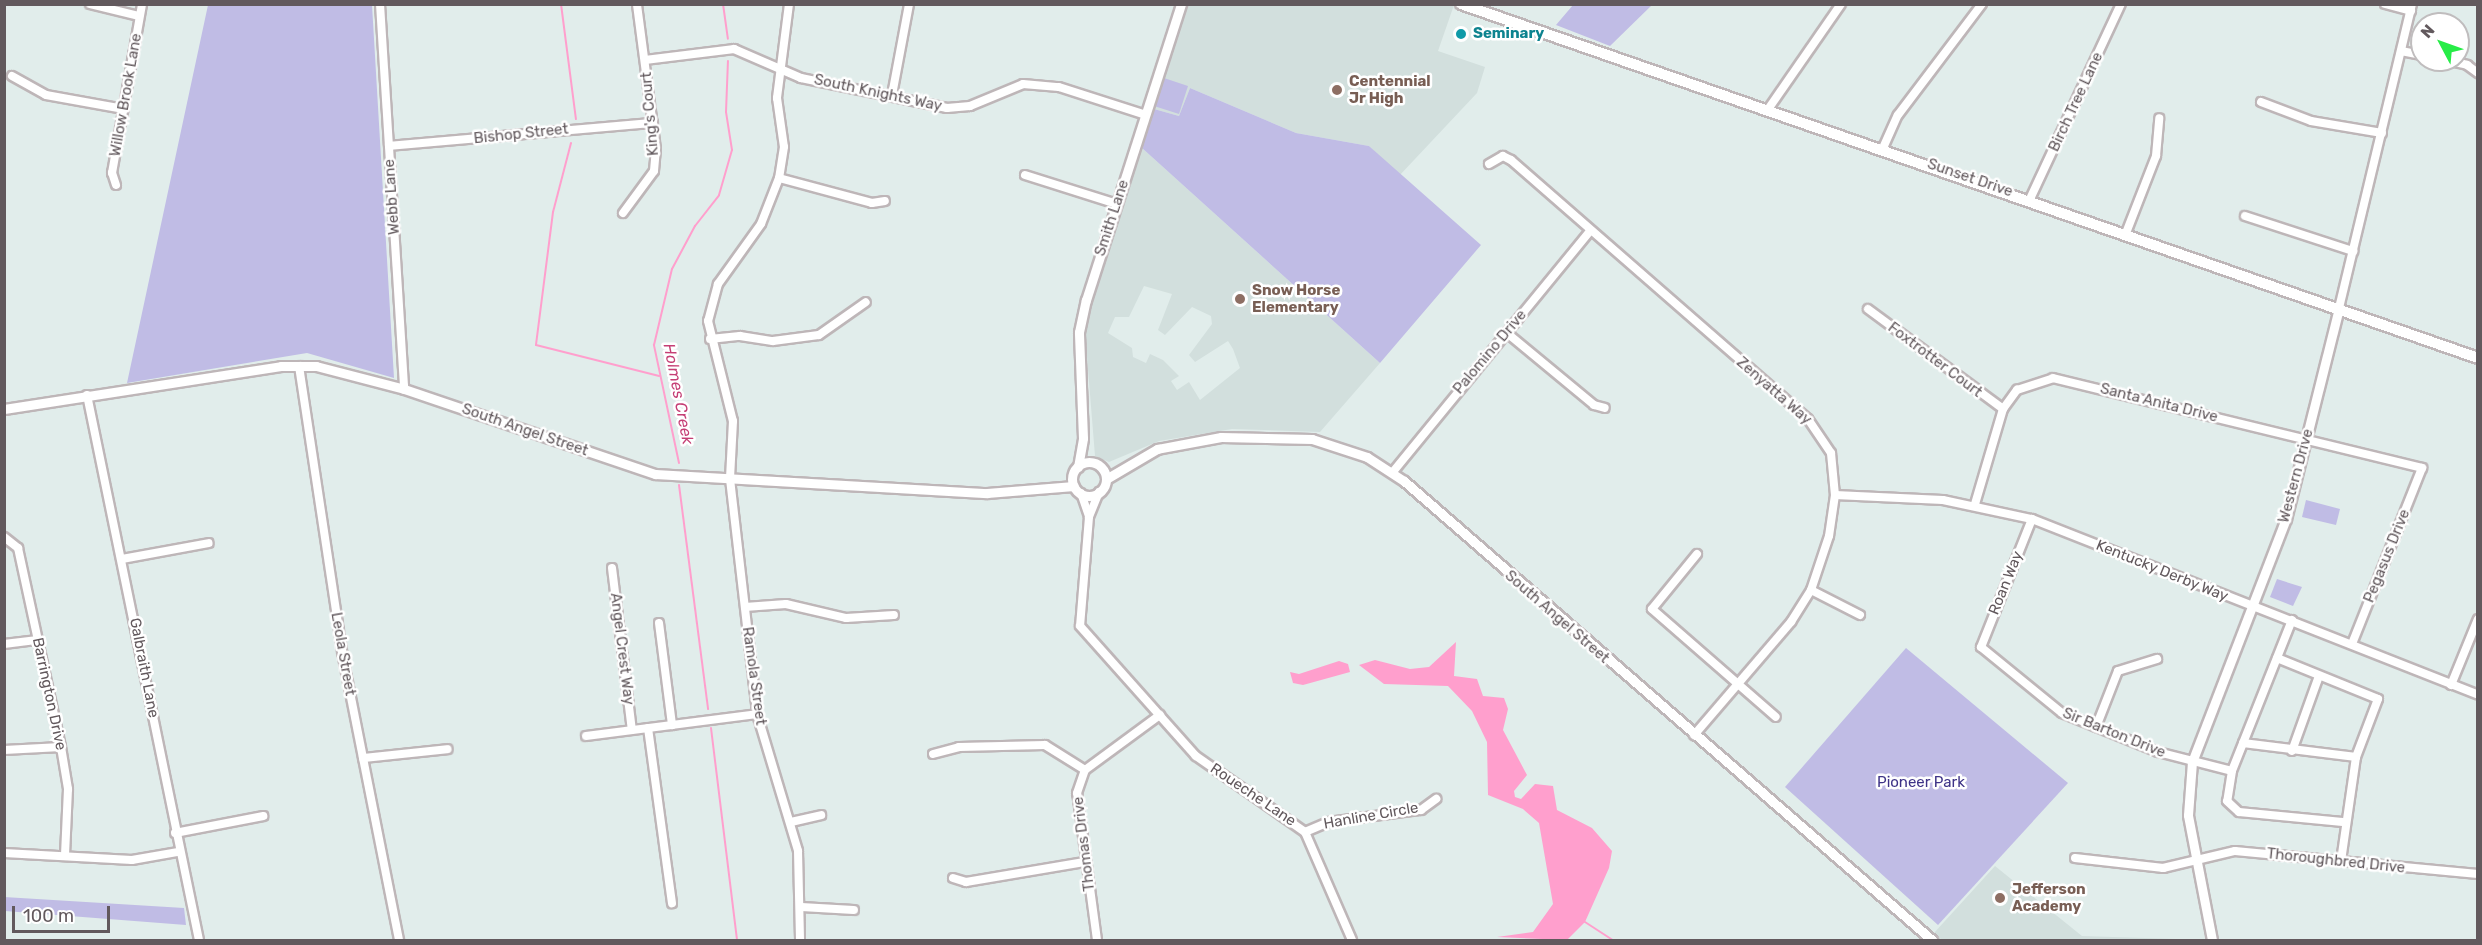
<!DOCTYPE html>
<html>
<head>
<meta charset="utf-8">
<style>
  body { margin:0 }
  #map { position:relative; width:2482px; height:945px; overflow:hidden; background:#e1edeb; font-family:Rubik,sans-serif }
  div>[style] { position:absolute }
  [style*='--x'] { left:calc(var(--x)*1px); top:calc(var(--y)*1px); width:calc(var(--w)*1px); rotate:calc(var(--a)*1deg) }
  .education>* { inset:0; background:#d2dfdd }
  .green>* { inset:0; background:#c0bce5 }
  .water>* { inset:0; background:#ff9fcd }
  .stream>* { height:2px; margin:-1px; padding:0 1px; transform-origin:1px; border-radius:1px; background:#ff9fcd }
  .roads { filter:drop-shadow(2px 0 #beb6b8) drop-shadow(-2px 0 #beb6b8) drop-shadow(0 2px #beb6b8) drop-shadow(0 -2px #beb6b8) }
  .minor>* { height:8px; margin:-4px; padding:0 4px; transform-origin:4px; border-radius:4px; background:#fff }
  .tertiary>* { height:9px; margin:-4.5px; padding:0 4.5px; transform-origin:4.5px; border-radius:4.5px; background:#fff }
  .tertiary>.ring { margin:-4.5px; padding:0; box-sizing:content-box; background:none; border:9px solid #fff; border-radius:50% }
  .secondary>* { height:10px; margin:-5px; padding:0 5px; transform-origin:5px; border-radius:5px; background:#fff }
  .dots>* { width:16px; height:16px; translate:-50% -50%; box-sizing:border-box; border:3px solid #fff; border-radius:50% }
  span { translate:-50% -50%; white-space:nowrap; text-align:center; line-height:1.15; -webkit-text-stroke:5px #fff; paint-order:stroke }
  .culture-label { font-size:15px; color:#0d838f; font-weight:700 }
  .left { translate:0 -50%; text-align:left }
  .education-label { font-size:15px; color:#785e54; font-weight:700 }
  .street-label { font-size:15px; color:#62595d }
  .park-label { font-size:15px; color:#3e3387 }
  .water-label { font-size:16px; color:#c53f75; font-style:italic }
  .frame { position:absolute; inset:0; border:6px solid #62595d; pointer-events:none }
  .north { position:absolute; left:2410px; top:12px; width:60px; height:60px; box-sizing:border-box; background:#fff; border:2px solid #c0bdbe; border-radius:50%; rotate:311deg; font-size:16px; font-weight:700; line-height:24px; text-align:center; color:#62595d }
  .north::after { content:''; display:block; margin:auto; width:21px; height:27px; background:#27ec47; clip-path:polygon(50% 0,100% 100%,50% 72%,0 100%) }
  .scale { position:absolute; left:12px; top:906px; width:98px; height:27px; box-sizing:border-box; border:3px solid #62595d; border-top:0; padding-left:8px; font-size:18px; line-height:21px; white-space:nowrap; color:#62595d; -webkit-text-stroke:4px #fff; paint-order:stroke }
</style>
</head>
<body>
<div id="map">
  <div class="education">
    <div style="clip-path:polygon(1185px 5px,1454px 5px,1438px 51px,1485px 67px,1477px 93px,1399px 176px,1369px 146px,1296px 133px,1190px 88px,1179px 116px,1154px 109px)"></div>
    <div style="clip-path:polygon(evenodd,1142px 148px,1380px 363px,1320px 432px,1232px 429px,1159px 441px,1109px 462px,1095px 456px,1085px 332px,1088px 305px,1142px 148px,1144px 286px,1172px 294px,1158px 330px,1165px 335px,1192px 307px,1211px 316px,1212px 324px,1189px 355px,1195px 362px,1228px 341px,1233px 349px,1240px 368px,1200px 400px,1189px 382px,1177px 390px,1171px 381px,1179px 376px,1163px 360px,1150px 354px,1146px 363px,1133px 357px,1132px 348px,1108px 333px,1115px 317px,1129px 317px,1144px 286px)"></div>
    <div style="clip-path:polygon(1995px 866px,2082px 936px,2207px 940px,1942px 940px,1934px 933px)"></div>
  </div>
  <div class="green">
    <div style="clip-path:polygon(208px 5px,372px 5px,394px 378px,307px 353px,127px 383px)"></div>
    <div style="clip-path:polygon(1573px 5px,1573px 4px,1652px 5px,1610px 46px,1556px 25px)"></div>
    <div style="clip-path:polygon(1164px 78px,1188px 86px,1179px 114px,1154px 106px)"></div>
    <div style="clip-path:polygon(1190px 88px,1296px 133px,1369px 146px,1481px 245px,1380px 363px,1142px 148px,1154px 109px,1179px 116px)"></div>
    <div style="clip-path:polygon(2306px 500px,2340px 509px,2336px 525px,2302px 517px)"></div>
    <div style="clip-path:polygon(2277px 579px,2302px 587px,2293px 606px,2270px 597px)"></div>
    <div style="clip-path:polygon(1906px 648px,2068px 783px,1938px 925px,1785px 787px)"></div>
    <div style="clip-path:polygon(4px 897px,184px 908px,186px 925px,5px 911px)"></div>
  </div>
  <div class="water">
    <div style="clip-path:polygon(1456px 642px,1454px 676px,1477px 679px,1483px 696px,1504px 698px,1508px 709px,1503px 730px,1527px 775px,1514px 791px,1515px 797px,1521px 799px,1535px 784px,1553px 786px,1557px 810px,1592px 828px,1612px 851px,1609px 868px,1585px 922px,1567px 940px,1497px 937px,1533px 932px,1553px 904px,1539px 823px,1523px 809px,1488px 795px,1487px 742px,1472px 711px,1448px 686px,1384px 684px,1359px 665px,1375px 660px,1410px 669px,1429px 667px)"></div>
    <div style="clip-path:polygon(1339px 661px,1348px 664px,1350px 672px,1303px 685px,1293px 683px,1290px 672px,1299px 674px)"></div>
  </div>
  <div class="stream">
    <div style="--x:561;--y:4;--w:116;--a:82.6"></div>
    <div style="--x:723;--y:4;--w:35;--a:82"></div>
    <div style="--x:571;--y:143;--w:71;--a:104.6"></div>
    <div style="--x:553;--y:212;--w:134;--a:97.3"></div>
    <div style="--x:536;--y:345;--w:127;--a:14.1"></div>
    <div style="--x:679;--y:463;--w:121;--a:-102"></div>
    <div style="--x:654;--y:345;--w:78;--a:-76.7"></div>
    <div style="--x:672;--y:269;--w:49;--a:-61.9"></div>
    <div style="--x:695;--y:226;--w:39;--a:-52"></div>
    <div style="--x:719;--y:195;--w:47;--a:-73.9"></div>
    <div style="--x:732;--y:150;--w:38;--a:-99"></div>
    <div style="--x:726;--y:112;--w:51;--a:-87.8"></div>
    <div style="--x:679;--y:485;--w:226;--a:82.6"></div>
    <div style="--x:711;--y:728;--w:214;--a:83"></div>
    <div style="--x:1585;--y:922;--w:33;--a:33"></div>
  </div>
  <div class="roads">
    <div class="minor">
      <div style="--x:90;--y:4;--w:50;--a:13.8"></div>
      <div style="--x:380;--y:4;--w:386;--a:86.4"></div>
      <div style="--x:789;--y:4;--w:95;--a:97.3"></div>
      <div style="--x:777;--y:98;--w:49;--a:81.9"></div>
      <div style="--x:784;--y:147;--w:31;--a:99"></div>
      <div style="--x:779;--y:178;--w:49;--a:111.4"></div>
      <div style="--x:761;--y:224;--w:74;--a:125.6"></div>
      <div style="--x:718;--y:284;--w:38;--a:105"></div>
      <div style="--x:708;--y:321;--w:103;--a:76"></div>
      <div style="--x:733;--y:421;--w:58;--a:93"></div>
      <div style="--x:730;--y:479;--w:237;--a:83.4"></div>
      <div style="--x:757;--y:714;--w:143;--a:73.3"></div>
      <div style="--x:798;--y:851;--w:89;--a:88.7"></div>
      <div style="--x:2385;--y:4;--w:27;--a:15"></div>
      <div style="--x:2401;--y:51;--w:21;--a:11"></div>
      <div style="--x:645;--y:60;--w:90;--a:-7"></div>
      <div style="--x:734;--y:49;--w:73;--a:23.4"></div>
      <div style="--x:801;--y:78;--w:149;--a:11.6"></div>
      <div style="--x:947;--y:108;--w:23;--a:-5"></div>
      <div style="--x:970;--y:106;--w:57;--a:-22.5"></div>
      <div style="--x:1023;--y:84;--w:36;--a:5"></div>
      <div style="--x:1059;--y:87;--w:91;--a:17.8"></div>
      <div style="--x:2446;--y:60;--w:22;--a:13"></div>
      <div style="--x:2467;--y:65;--w:14;--a:36"></div>
      <div style="--x:12;--y:76;--w:39;--a:29"></div>
      <div style="--x:46;--y:95;--w:79;--a:10.2"></div>
      <div style="--x:892;--y:95;--w:93;--a:-79.4"></div>
      <div style="--x:2261;--y:102;--w:53;--a:20.8"></div>
      <div style="--x:2311;--y:121;--w:72;--a:9.6"></div>
      <div style="--x:1769;--y:108;--w:126;--a:-55.3"></div>
      <div style="--x:389;--y:146;--w:265;--a:-5"></div>
      <div style="--x:1883;--y:148;--w:36;--a:-66"></div>
      <div style="--x:1898;--y:115;--w:139;--a:-52.9"></div>
      <div style="--x:1489;--y:164;--w:16;--a:-30"></div>
      <div style="--x:1503;--y:156;--w:9;--a:27"></div>
      <div style="--x:1511;--y:160;--w:394;--a:41.1"></div>
      <div style="--x:1808;--y:419;--w:41;--a:55.9"></div>
      <div style="--x:1831;--y:453;--w:42;--a:84.6"></div>
      <div style="--x:1835;--y:495;--w:41;--a:98.3"></div>
      <div style="--x:1829;--y:536;--w:57;--a:108.4"></div>
      <div style="--x:1811;--y:590;--w:38;--a:122"></div>
      <div style="--x:1791;--y:622;--w:149;--a:130.6"></div>
      <div style="--x:1025;--y:175;--w:96;--a:17.5"></div>
      <div style="--x:779;--y:178;--w:96;--a:15"></div>
      <div style="--x:872;--y:203;--w:13;--a:-9"></div>
      <div style="--x:116;--y:185;--w:13;--a:-108"></div>
      <div style="--x:112;--y:173;--w:172;--a:-79.9"></div>
      <div style="--x:2030;--y:199;--w:215;--a:-65"></div>
      <div style="--x:623;--y:213;--w:52;--a:-53.6"></div>
      <div style="--x:654;--y:171;--w:22;--a:-85"></div>
      <div style="--x:656;--y:149;--w:146;--a:-97.5"></div>
      <div style="--x:2245;--y:216;--w:114;--a:18"></div>
      <div style="--x:2126;--y:233;--w:83;--a:-68.7"></div>
      <div style="--x:2156;--y:156;--w:38;--a:-85"></div>
      <div style="--x:2339;--y:308;--w:313;--a:-76.5"></div>
      <div style="--x:1868;--y:309;--w:168;--a:36.5"></div>
      <div style="--x:1507;--y:333;--w:113;--a:39.6"></div>
      <div style="--x:1594;--y:405;--w:11;--a:15"></div>
      <div style="--x:710;--y:339;--w:30;--a:-6"></div>
      <div style="--x:740;--y:336;--w:33;--a:9"></div>
      <div style="--x:773;--y:341;--w:46;--a:-7.4"></div>
      <div style="--x:819;--y:335;--w:57;--a:-35.1"></div>
      <div style="--x:299;--y:366;--w:289;--a:81.4"></div>
      <div style="--x:342;--y:652;--w:294;--a:78.8"></div>
      <div style="--x:87;--y:395;--w:556;--a:78.39"></div>
      <div style="--x:1392;--y:473;--w:313;--a:-50.7"></div>
      <div style="--x:1099;--y:492;--w:27;--a:112"></div>
      <div style="--x:1089;--y:517;--w:109;--a:94.7"></div>
      <div style="--x:1080;--y:626;--w:174;--a:48.3"></div>
      <div style="--x:1196;--y:756;--w:133;--a:34.9"></div>
      <div style="--x:1305;--y:832;--w:118;--a:66.5"></div>
      <div style="--x:1081;--y:493;--w:24;--a:71"></div>
      <div style="--x:1835;--y:495;--w:108;--a:2.7"></div>
      <div style="--x:1943;--y:500;--w:91;--a:12.1"></div>
      <div style="--x:2032;--y:519;--w:479;--a:21.5"></div>
      <div style="--x:1975;--y:504;--w:99;--a:-73.6"></div>
      <div style="--x:2003;--y:409;--w:24;--a:-54"></div>
      <div style="--x:2017;--y:390;--w:38;--a:-18"></div>
      <div style="--x:2053;--y:378;--w:380;--a:13.7"></div>
      <div style="--x:2422;--y:468;--w:189;--a:111.7"></div>
      <div style="--x:2032;--y:519;--w:138;--a:111.7"></div>
      <div style="--x:1981;--y:647;--w:104;--a:39.2"></div>
      <div style="--x:2062;--y:713;--w:104;--a:22.1"></div>
      <div style="--x:2158;--y:752;--w:76;--a:14.4"></div>
      <div style="--x:4;--y:537;--w:18;--a:38"></div>
      <div style="--x:18;--y:548;--w:204;--a:77.8"></div>
      <div style="--x:61;--y:747;--w:43;--a:80.5"></div>
      <div style="--x:68;--y:789;--w:67;--a:92.6"></div>
      <div style="--x:1697;--y:554;--w:71;--a:129.3"></div>
      <div style="--x:1652;--y:609;--w:164;--a:41.1"></div>
      <div style="--x:122;--y:559;--w:88;--a:-10.4"></div>
      <div style="--x:612;--y:568;--w:163;--a:83"></div>
      <div style="--x:1811;--y:590;--w:55;--a:27"></div>
      <div style="--x:745;--y:607;--w:41;--a:-4.2"></div>
      <div style="--x:786;--y:604;--w:62;--a:13.1"></div>
      <div style="--x:846;--y:618;--w:48;--a:-3.6"></div>
      <div style="--x:2292;--y:620;--w:162;--a:111.7"></div>
      <div style="--x:2232;--y:771;--w:30;--a:99"></div>
      <div style="--x:2227;--y:801;--w:16;--a:43"></div>
      <div style="--x:2239;--y:812;--w:104;--a:5.5"></div>
      <div style="--x:659;--y:623;--w:103;--a:82.7"></div>
      <div style="--x:4;--y:644;--w:34;--a:-7"></div>
      <div style="--x:2277;--y:658;--w:109;--a:22.1"></div>
      <div style="--x:2378;--y:699;--w:62;--a:110.8"></div>
      <div style="--x:2356;--y:757;--w:105;--a:98.2"></div>
      <div style="--x:2451;--y:685;--w:71;--a:-67.8"></div>
      <div style="--x:2096;--y:727;--w:60;--a:-68.6"></div>
      <div style="--x:2118;--y:671;--w:41;--a:-17.1"></div>
      <div style="--x:648;--y:728;--w:177;--a:82.2"></div>
      <div style="--x:586;--y:736;--w:172;--a:-7.3"></div>
      <div style="--x:2243;--y:743;--w:114;--a:7.1"></div>
      <div style="--x:4;--y:750;--w:57;--a:-3"></div>
      <div style="--x:2292;--y:751;--w:80;--a:-70.2"></div>
      <div style="--x:933;--y:754;--w:27;--a:-15"></div>
      <div style="--x:959;--y:747;--w:86;--a:-1.3"></div>
      <div style="--x:1045;--y:745;--w:47;--a:32"></div>
      <div style="--x:363;--y:758;--w:85;--a:-6"></div>
      <div style="--x:791;--y:822;--w:31;--a:-13"></div>
      <div style="--x:1305;--y:832;--w:25;--a:-23"></div>
      <div style="--x:1328;--y:822;--w:94;--a:-7.4"></div>
      <div style="--x:1421;--y:810;--w:19;--a:-36"></div>
      <div style="--x:175;--y:833;--w:90;--a:-10.9"></div>
      <div style="--x:4;--y:853;--w:128;--a:3.1"></div>
      <div style="--x:132;--y:860;--w:47;--a:-9.9"></div>
      <div style="--x:2075;--y:858;--w:89;--a:6.5"></div>
      <div style="--x:2163;--y:868;--w:74;--a:-13.3"></div>
      <div style="--x:2235;--y:851;--w:244;--a:5.4"></div>
      <div style="--x:953;--y:878;--w:14;--a:17"></div>
      <div style="--x:966;--y:882;--w:120;--a:-9.6"></div>
      <div style="--x:801;--y:907;--w:53;--a:3.2"></div>
      <div style="--x:1097;--y:940;--w:148;--a:-97.7"></div>
      <div style="--x:1077;--y:793;--w:24;--a:-71"></div>
      <div style="--x:1085;--y:770;--w:93;--a:-36.3"></div>
    </div>
    <div class="tertiary">
      <div style="--x:4;--y:409;--w:280;--a:-8.8"></div>
      <div style="--x:281;--y:366;--w:35;--a:0"></div>
      <div style="--x:316;--y:366;--w:91;--a:14.6"></div>
      <div style="--x:404;--y:389;--w:265;--a:18.7"></div>
      <div style="--x:655;--y:474;--w:333;--a:3.3"></div>
      <div style="--x:987;--y:493;--w:87;--a:-4.6"></div>
      <div class="ring" style="left:1072px;top:462px;width:25px;height:25px"></div>
      <div style="--x:1078;--y:467;--w:29;--a:-80"></div>
      <div style="--x:1083;--y:438;--w:106;--a:-92.2"></div>
      <div style="--x:1079;--y:332;--w:33;--a:-78"></div>
      <div style="--x:1086;--y:300;--w:311;--a:-72.2"></div>
      <div style="--x:1106;--y:479;--w:59;--a:-30.5"></div>
      <div style="--x:1157;--y:449;--w:65;--a:-10.6"></div>
      <div style="--x:1221;--y:437;--w:91;--a:1.3"></div>
      <div style="--x:1312;--y:439;--w:58;--a:18.1"></div>
      <div style="--x:1367;--y:457;--w:44;--a:33"></div>
      <div style="--x:1404;--y:481;--w:700;--a:41"></div>
      <div style="--x:2212;--y:940;--w:127;--a:-100.9"></div>
      <div style="--x:2188;--y:815;--w:53;--a:-85.7"></div>
      <div style="--x:2192;--y:762;--w:261;--a:-68.9"></div>
      <div style="--x:2286;--y:519;--w:218;--a:-75.9"></div>
    </div>
    <div class="secondary">
      <div style="--x:1461;--y:4;--w:1077;--a:19.19"></div>
    </div>
  </div>
  <div class="dots">
    <div style="left:1461px;top:34px;background:#0f9aa8"></div>
    <div style="left:1337px;top:90px;background:#8d6e63"></div>
    <div style="left:1240px;top:299px;background:#8d6e63"></div>
    <div style="left:2000px;top:898px;background:#8d6e63"></div>
  </div>
  <div class="culture-label">
    <span class="left" style="left:1473px;top:34px">Seminary</span>
  </div>
  <div class="education-label">
    <span class="left" style="left:1349px;top:90px">Centennial<br>Jr High</span>
    <span class="left" style="left:1252px;top:299px">Snow Horse<br>Elementary</span>
    <span class="left" style="left:2012px;top:898px">Jefferson<br>Academy</span>
  </div>
  <div class="street-label">
    <span style="left:878px;top:93px;rotate:12deg">South Knights Way</span>
    <span style="left:126px;top:95px;rotate:-80deg">Willow Brook Lane</span>
    <span style="left:2076px;top:102px;rotate:-65deg">Birch Tree Lane</span>
    <span style="left:650px;top:114px;rotate:-95deg">King's Court</span>
    <span style="left:521px;top:134px;rotate:-6deg">Bishop Street</span>
    <span style="left:1970px;top:178px;rotate:19deg">Sunset Drive</span>
    <span style="left:392px;top:197px;rotate:-94deg">Webb Lane</span>
    <span style="left:1112px;top:218px;rotate:-72deg">Smith Lane</span>
    <span style="left:1490px;top:352px;rotate:-50deg">Palomino Drive</span>
    <span style="left:1935px;top:360px;rotate:37deg">Foxtrotter Court</span>
    <span style="left:1774px;top:391px;rotate:41deg">Zenyatta Way</span>
    <span style="left:2159px;top:403px;rotate:14deg">Santa Anita Drive</span>
    <span style="left:525px;top:430px;rotate:19deg">South Angel Street</span>
    <span style="left:2296px;top:476px;rotate:-75deg">Western Drive</span>
    <span style="left:2387px;top:556px;rotate:-68deg">Pegasus Drive</span>
    <span style="left:2162px;top:571px;rotate:22deg">Kentucky Derby Way</span>
    <span style="left:2006px;top:583px;rotate:-68deg">Roan Way</span>
    <span style="left:1557px;top:617px;rotate:41deg">South Angel Street</span>
    <span style="left:622px;top:649px;rotate:83deg">Angel Crest Way</span>
    <span style="left:343px;top:654px;rotate:80deg">Leola Street</span>
    <span style="left:144px;top:668px;rotate:79deg">Galbraith Lane</span>
    <span style="left:754px;top:676px;rotate:82deg">Ramola Street</span>
    <span style="left:49px;top:694px;rotate:78deg">Barrington Drive</span>
    <span style="left:2114px;top:733px;rotate:22deg">Sir Barton Drive</span>
    <span style="left:1253px;top:795px;rotate:34deg">Roueche Lane</span>
    <span style="left:1371px;top:816px;rotate:-10deg">Hanline Circle</span>
    <span style="left:1084px;top:844px;rotate:-97deg">Thomas Drive</span>
    <span style="left:2336px;top:861px;rotate:6deg">Thoroughbred Drive</span>
  </div>
  <div class="park-label">
    <span style="left:1921px;top:783px">Pioneer Park</span>
  </div>
  <div class="water-label">
    <span style="left:678px;top:394px;rotate:79deg">Holmes Creek</span>
  </div>
  <div class="frame"></div>
  <div class="north">N</div>
  <div class="scale">100 m</div>
</div>
</body>
</html>
